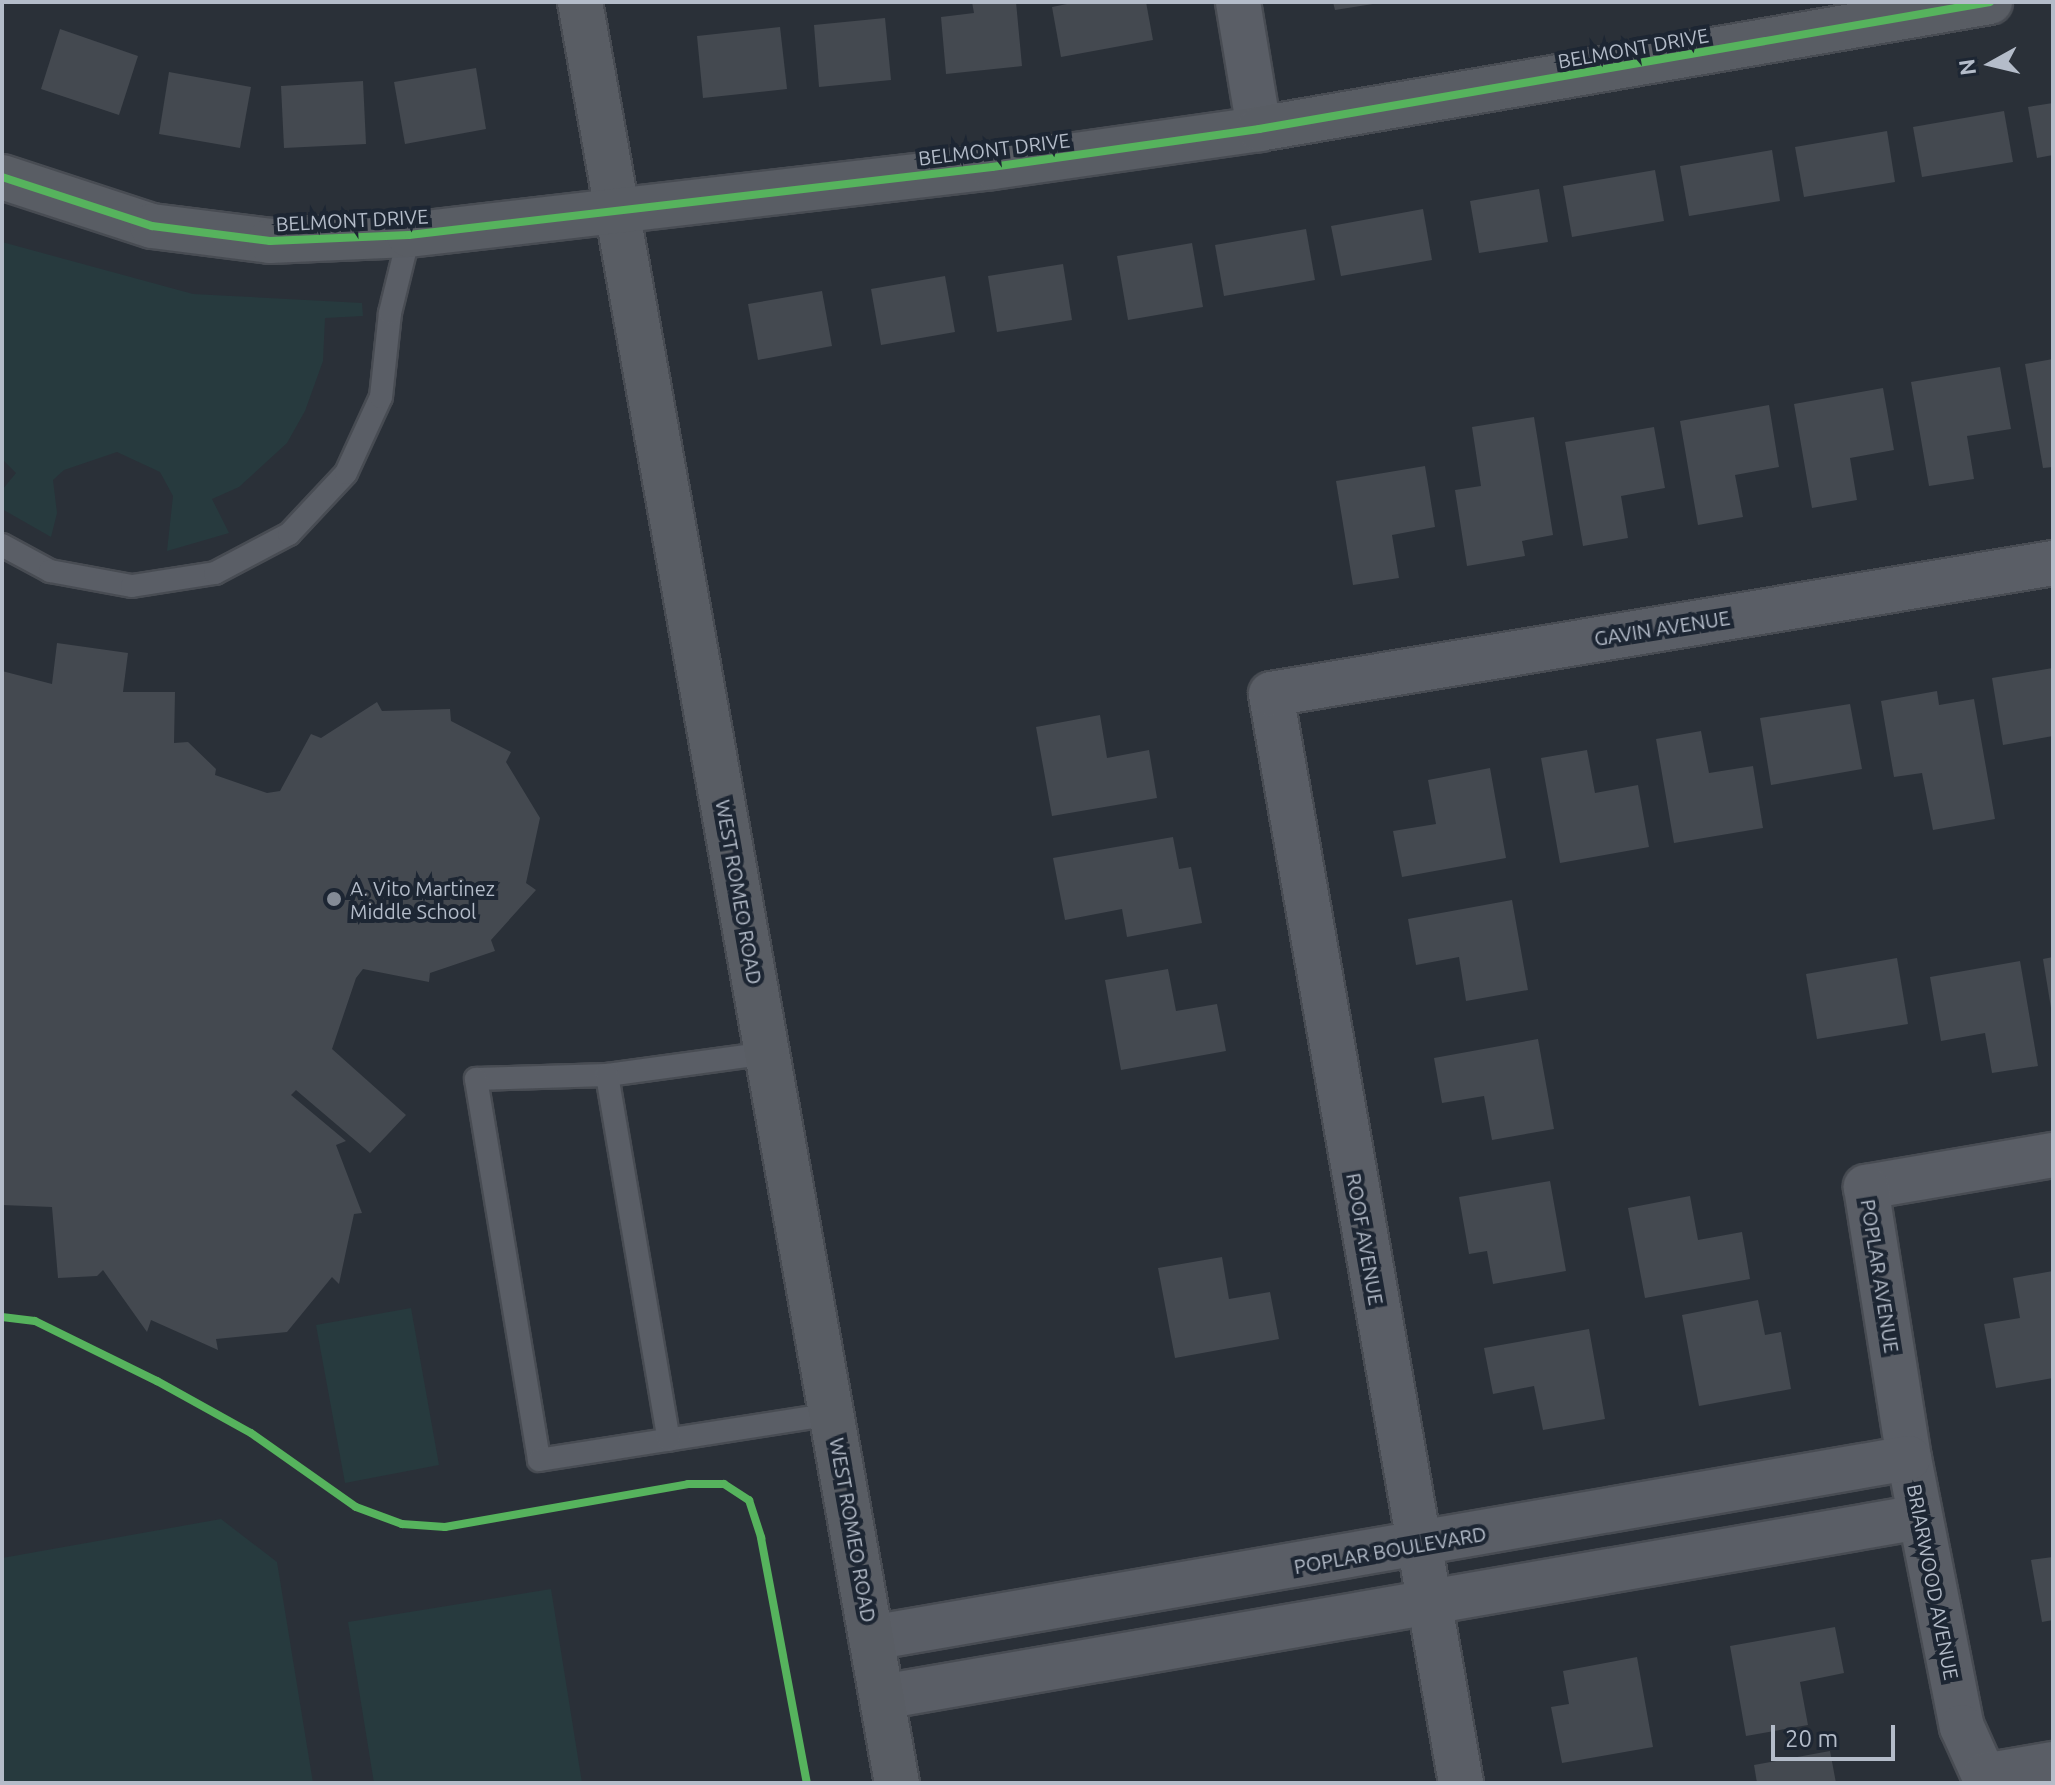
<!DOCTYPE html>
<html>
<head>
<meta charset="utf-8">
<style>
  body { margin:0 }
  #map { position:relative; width:2055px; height:1785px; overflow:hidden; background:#2a3038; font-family:Ubuntu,sans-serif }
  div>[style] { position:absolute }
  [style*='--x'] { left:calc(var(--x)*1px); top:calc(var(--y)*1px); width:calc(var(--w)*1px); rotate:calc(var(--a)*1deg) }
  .green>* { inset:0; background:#273a3e }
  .building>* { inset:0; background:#444950 }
  .roads { filter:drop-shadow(2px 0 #484c53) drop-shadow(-2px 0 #484c53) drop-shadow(0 2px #484c53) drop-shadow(0 -2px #484c53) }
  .lane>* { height:22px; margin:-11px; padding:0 11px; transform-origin:11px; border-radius:11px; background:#5a5e66 }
  .street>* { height:44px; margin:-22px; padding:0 22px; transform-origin:22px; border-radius:22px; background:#5a5e66 }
  .secondary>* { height:44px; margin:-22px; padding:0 22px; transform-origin:22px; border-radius:22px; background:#595d64 }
  .cycleway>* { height:8px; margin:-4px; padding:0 4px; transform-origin:4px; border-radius:4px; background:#56b35d }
  .dots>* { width:22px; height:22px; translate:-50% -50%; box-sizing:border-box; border:4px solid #1d2633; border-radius:50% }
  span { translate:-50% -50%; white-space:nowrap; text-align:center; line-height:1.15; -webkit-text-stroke:8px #1d2633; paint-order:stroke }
  .street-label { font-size:20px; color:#b4bcc9 }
  .poi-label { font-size:20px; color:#b4bcc9 }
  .left { translate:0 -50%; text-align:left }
  .frame { position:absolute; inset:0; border:4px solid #b4bcc9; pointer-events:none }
  .north { position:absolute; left:1951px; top:24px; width:80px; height:80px; -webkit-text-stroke:6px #1d2633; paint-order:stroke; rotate:262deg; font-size:22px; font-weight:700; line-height:32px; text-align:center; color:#b4bcc9 }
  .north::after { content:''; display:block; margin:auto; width:28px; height:36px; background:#b4bcc9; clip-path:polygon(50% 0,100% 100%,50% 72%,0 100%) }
  .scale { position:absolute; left:1771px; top:1725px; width:124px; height:36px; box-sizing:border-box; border:4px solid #b4bcc9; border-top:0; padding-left:10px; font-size:24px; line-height:28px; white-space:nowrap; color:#b4bcc9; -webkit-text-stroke:6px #1d2633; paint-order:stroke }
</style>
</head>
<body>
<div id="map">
  <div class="green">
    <div style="clip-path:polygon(2px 242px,193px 294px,362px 303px,363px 316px,325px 318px,323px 361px,305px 411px,287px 443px,239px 487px,212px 499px,229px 533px,167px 551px,173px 496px,160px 472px,117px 452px,64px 470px,53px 480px,57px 513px,51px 537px,2px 509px,2px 490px,16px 473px,2px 459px)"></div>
    <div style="clip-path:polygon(411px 1308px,439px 1465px,345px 1483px,316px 1325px)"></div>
    <div style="clip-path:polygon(221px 1519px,277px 1562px,313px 1783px,2px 1783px,2px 1558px)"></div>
    <div style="clip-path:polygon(551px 1589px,582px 1783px,374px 1783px,348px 1622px)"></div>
  </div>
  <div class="building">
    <div style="clip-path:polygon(972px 2px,1016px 2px,1022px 66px,946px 74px,941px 17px,974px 13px)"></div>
    <div style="clip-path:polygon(1077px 2px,1146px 2px,1153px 40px,1061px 57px,1052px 7px)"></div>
    <div style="clip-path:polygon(1333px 2px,1373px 2px,1373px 4px,1335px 10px)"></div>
    <div style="clip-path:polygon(885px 18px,891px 80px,819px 87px,814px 25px)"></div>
    <div style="clip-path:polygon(780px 27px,787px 89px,703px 98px,697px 36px)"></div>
    <div style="clip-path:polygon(60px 29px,138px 56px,119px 115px,41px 89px)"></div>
    <div style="clip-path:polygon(476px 68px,486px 129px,405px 144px,394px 82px)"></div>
    <div style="clip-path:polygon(169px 72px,251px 87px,240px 148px,159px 134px)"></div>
    <div style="clip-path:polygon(363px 81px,366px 144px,284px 148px,281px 86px)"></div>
    <div style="clip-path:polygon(2053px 103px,2053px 155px,2037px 158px,2028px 107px)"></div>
    <div style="clip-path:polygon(2004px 111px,2013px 162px,1922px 177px,1913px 127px)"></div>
    <div style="clip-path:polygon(1887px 131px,1895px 182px,1804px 197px,1795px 147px)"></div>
    <div style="clip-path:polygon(1772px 150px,1780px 201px,1689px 216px,1680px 166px)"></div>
    <div style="clip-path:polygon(1655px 170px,1664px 221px,1572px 237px,1563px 186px)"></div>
    <div style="clip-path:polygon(1539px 189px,1548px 242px,1479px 253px,1470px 201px)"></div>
    <div style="clip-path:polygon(1423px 209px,1432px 260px,1341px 276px,1331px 226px)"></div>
    <div style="clip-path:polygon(1306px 229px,1315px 280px,1224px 296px,1215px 245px)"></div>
    <div style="clip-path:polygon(1192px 243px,1203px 307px,1128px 320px,1117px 256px)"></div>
    <div style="clip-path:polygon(1063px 264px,1072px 320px,997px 332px,988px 276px)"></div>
    <div style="clip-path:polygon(945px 276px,955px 332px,881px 345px,871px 289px)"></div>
    <div style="clip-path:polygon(822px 291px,832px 346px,758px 360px,748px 304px)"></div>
    <div style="clip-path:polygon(2053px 359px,2053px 467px,2043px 468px,2025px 364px)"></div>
    <div style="clip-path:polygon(2000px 367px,2011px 429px,1967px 436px,1974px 479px,1929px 486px,1911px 382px)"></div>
    <div style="clip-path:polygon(1883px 388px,1894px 450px,1850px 458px,1857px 500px,1812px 508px,1794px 404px)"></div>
    <div style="clip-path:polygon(1769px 405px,1779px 467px,1735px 475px,1743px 517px,1698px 525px,1680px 421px)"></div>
    <div style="clip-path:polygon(1534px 417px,1553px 535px,1522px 541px,1525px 556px,1467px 566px,1455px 490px,1481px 486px,1472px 427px)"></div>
    <div style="clip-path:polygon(1654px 427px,1665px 488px,1621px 496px,1628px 538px,1583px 546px,1565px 442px)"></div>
    <div style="clip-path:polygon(1425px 466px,1435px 527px,1392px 535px,1399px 578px,1353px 585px,1336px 481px)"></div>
    <div style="clip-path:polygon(57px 643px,128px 653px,123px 692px,175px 692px,174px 743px,188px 742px,216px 769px,215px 775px,267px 793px,280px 791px,311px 734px,321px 738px,377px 702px,382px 711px,450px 709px,451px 721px,511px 752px,506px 762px,540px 818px,526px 883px,536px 890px,491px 940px,495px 951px,430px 973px,429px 982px,363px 969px,356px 978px,332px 1049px,406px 1115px,370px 1153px,296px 1090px,291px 1095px,346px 1141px,336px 1145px,362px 1213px,354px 1214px,339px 1284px,332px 1277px,287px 1332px,216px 1339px,218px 1350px,151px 1320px,147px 1332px,103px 1270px,97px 1276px,58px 1278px,52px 1207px,2px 1205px,2px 671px,52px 684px)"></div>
    <div style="clip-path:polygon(2053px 668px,2053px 736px,2003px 745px,1992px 678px)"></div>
    <div style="clip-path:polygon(1937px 691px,1939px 705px,1974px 699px,1995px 819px,1933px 830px,1922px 773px,1894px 777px,1881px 701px)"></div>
    <div style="clip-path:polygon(1850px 704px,1862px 769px,1771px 785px,1760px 718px)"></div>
    <div style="clip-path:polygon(1100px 715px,1107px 758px,1149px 750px,1157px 798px,1052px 816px,1036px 727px)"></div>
    <div style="clip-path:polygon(1701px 731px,1709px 773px,1753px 766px,1763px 828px,1674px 843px,1656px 739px)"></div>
    <div style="clip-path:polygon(1587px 750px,1595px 793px,1638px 785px,1649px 847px,1560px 863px,1541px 758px)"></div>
    <div style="clip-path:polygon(1490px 768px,1506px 858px,1402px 877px,1393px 831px,1436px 824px,1428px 780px)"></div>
    <div style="clip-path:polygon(1173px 837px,1179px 869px,1191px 867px,1202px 923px,1127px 937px,1122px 909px,1065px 920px,1053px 858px)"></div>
    <div style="clip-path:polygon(1512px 900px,1528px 990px,1466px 1001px,1459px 957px,1416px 965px,1408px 919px)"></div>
    <div style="clip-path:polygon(2053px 957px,2053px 1008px,2051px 1008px,2043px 959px)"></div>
    <div style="clip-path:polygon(1897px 958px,1908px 1024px,1817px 1039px,1806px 974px)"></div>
    <div style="clip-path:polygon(2020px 961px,2038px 1066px,1992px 1073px,1985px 1033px,1941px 1041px,1930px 977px)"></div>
    <div style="clip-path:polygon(1168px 969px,1176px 1011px,1217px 1004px,1226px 1051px,1121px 1070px,1105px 980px)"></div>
    <div style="clip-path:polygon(1538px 1039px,1554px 1129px,1492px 1140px,1484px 1096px,1442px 1103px,1434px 1058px)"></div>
    <div style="clip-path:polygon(1550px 1181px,1566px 1271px,1493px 1284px,1487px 1251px,1469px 1254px,1459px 1197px)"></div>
    <div style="clip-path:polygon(1690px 1196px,1698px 1240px,1742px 1232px,1750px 1279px,1645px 1298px,1628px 1208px)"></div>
    <div style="clip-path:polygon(1222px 1257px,1229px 1299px,1270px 1292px,1279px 1339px,1175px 1358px,1158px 1268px)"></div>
    <div style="clip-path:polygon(2053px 1271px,2053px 1378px,1996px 1388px,1984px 1324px,2020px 1318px,2013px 1278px)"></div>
    <div style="clip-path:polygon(1758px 1300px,1765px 1335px,1781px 1332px,1791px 1389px,1699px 1406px,1682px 1315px)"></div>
    <div style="clip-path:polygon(1589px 1329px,1605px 1419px,1543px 1430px,1534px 1386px,1493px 1394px,1484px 1348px)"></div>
    <div style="clip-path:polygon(2053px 1557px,2053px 1620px,2042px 1622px,2031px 1560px)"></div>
    <div style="clip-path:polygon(1835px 1627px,1844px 1673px,1800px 1682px,1808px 1725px,1746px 1736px,1730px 1646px)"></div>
    <div style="clip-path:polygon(1637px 1657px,1653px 1747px,1562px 1763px,1551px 1707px,1569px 1704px,1563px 1671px)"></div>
    <div style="clip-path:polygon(1830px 1751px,1836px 1783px,1757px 1783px,1754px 1765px)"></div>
  </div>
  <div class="roads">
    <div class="lane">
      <div style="--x:2;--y:545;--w:55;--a:28.4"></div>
      <div style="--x:50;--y:571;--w:83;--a:10.4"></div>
      <div style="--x:132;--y:586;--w:84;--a:-8.9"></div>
      <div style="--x:215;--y:573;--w:84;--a:-27.8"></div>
      <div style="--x:289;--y:534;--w:83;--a:-46.9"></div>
      <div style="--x:346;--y:473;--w:84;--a:-65.3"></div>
      <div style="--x:381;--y:397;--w:84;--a:-83.9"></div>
      <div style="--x:390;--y:313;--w:80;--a:-76.3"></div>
      <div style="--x:768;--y:1053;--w:162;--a:172.2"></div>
      <div style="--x:607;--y:1075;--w:131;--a:178.3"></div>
      <div style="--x:476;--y:1079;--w:386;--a:80.6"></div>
      <div style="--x:539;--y:1460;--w:298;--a:-8.9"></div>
      <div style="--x:607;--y:1075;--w:370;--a:80.4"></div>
    </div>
    <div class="street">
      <div style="--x:1238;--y:2;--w:129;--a:80.6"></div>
      <div style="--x:2053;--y:1155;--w:190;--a:170.3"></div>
      <div style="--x:1866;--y:1187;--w:274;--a:81"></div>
      <div style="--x:1909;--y:1458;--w:274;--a:78.9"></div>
      <div style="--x:1962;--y:1727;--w:54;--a:65.8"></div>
      <div style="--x:1984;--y:1776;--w:70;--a:-9.9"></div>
      <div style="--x:871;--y:1638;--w:1053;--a:-9.84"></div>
      <div style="--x:882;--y:1697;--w:1053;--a:-9.84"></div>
      <div style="--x:1461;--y:1783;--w:1105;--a:-99.9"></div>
      <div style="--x:1271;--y:694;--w:793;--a:-9.51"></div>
    </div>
    <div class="secondary">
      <div style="--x:580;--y:2;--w:1809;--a:79.91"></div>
      <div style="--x:2;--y:177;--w:158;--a:18.1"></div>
      <div style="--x:152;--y:226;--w:119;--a:7.2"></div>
      <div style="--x:270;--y:241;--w:139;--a:-2.5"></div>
      <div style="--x:409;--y:235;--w:587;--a:-6.65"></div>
      <div style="--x:992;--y:167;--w:270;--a:-8.1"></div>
      <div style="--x:1259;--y:129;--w:742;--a:-9.86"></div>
    </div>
  </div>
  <div class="cycleway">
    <div style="--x:2;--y:177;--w:158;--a:18.1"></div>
    <div style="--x:152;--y:226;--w:119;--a:7.2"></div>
    <div style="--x:270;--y:241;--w:139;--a:-2.5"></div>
    <div style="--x:409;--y:235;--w:587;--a:-6.65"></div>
    <div style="--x:992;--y:167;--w:270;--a:-8.1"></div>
    <div style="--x:1259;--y:129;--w:742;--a:-9.86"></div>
    <div style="--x:2;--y:1317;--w:33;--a:7"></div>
    <div style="--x:35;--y:1321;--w:136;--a:26.2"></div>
    <div style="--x:157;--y:1381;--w:107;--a:29"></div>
    <div style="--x:251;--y:1433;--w:128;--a:35.2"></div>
    <div style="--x:356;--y:1507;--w:49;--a:20.3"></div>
    <div style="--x:402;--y:1524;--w:43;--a:4"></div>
    <div style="--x:445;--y:1527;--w:247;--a:-10"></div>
    <div style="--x:688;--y:1484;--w:36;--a:0"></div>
    <div style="--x:724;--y:1484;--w:30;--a:33"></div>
    <div style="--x:749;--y:1500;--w:40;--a:72"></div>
    <div style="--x:761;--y:1538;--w:249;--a:79.4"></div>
  </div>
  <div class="dots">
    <div style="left:334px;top:899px;background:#848b96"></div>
  </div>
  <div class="street-label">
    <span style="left:1633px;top:48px;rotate:-10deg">BELMONT DRIVE</span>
    <span style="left:994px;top:149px;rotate:-7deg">BELMONT DRIVE</span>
    <span style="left:352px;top:220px;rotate:-3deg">BELMONT DRIVE</span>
    <span style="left:1662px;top:628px;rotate:-9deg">GAVIN AVENUE</span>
    <span style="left:739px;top:892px;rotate:80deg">WEST ROMEO ROAD</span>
    <span style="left:1365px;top:1239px;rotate:80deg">ROOF AVENUE</span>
    <span style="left:1880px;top:1276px;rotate:81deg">POPLAR AVENUE</span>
    <span style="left:853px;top:1530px;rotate:80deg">WEST ROMEO ROAD</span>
    <span style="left:1390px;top:1550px;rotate:-10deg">POPLAR BOULEVARD</span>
    <span style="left:1933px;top:1582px;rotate:79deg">BRIARWOOD AVENUE</span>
  </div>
  <div class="poi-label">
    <span class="left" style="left:350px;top:900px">A. Vito Martinez<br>Middle School</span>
  </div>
  <div class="frame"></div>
  <div class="north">N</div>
  <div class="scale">20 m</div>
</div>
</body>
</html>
